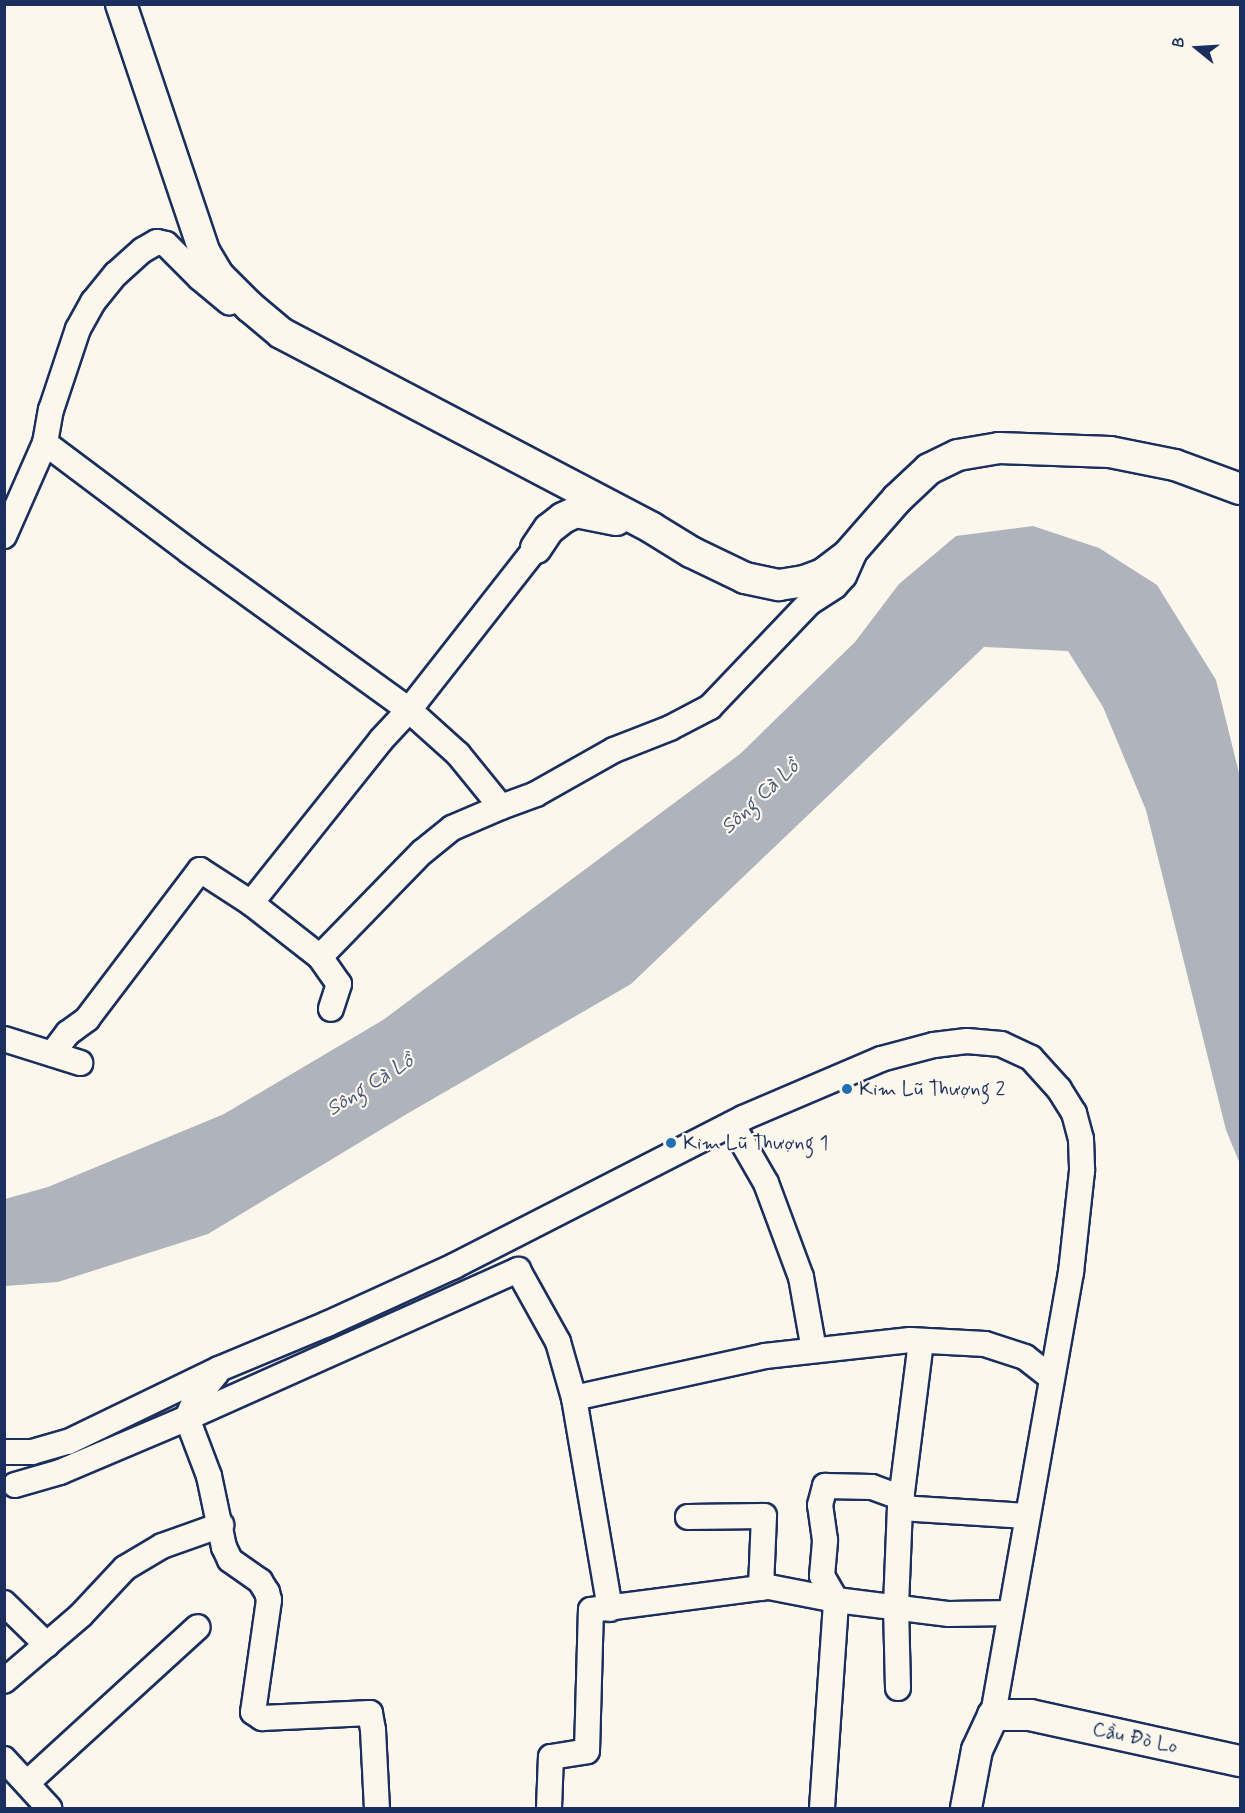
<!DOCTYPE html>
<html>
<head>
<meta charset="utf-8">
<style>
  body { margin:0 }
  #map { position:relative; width:1245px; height:1813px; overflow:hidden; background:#fbf7ec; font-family:Mynerve,sans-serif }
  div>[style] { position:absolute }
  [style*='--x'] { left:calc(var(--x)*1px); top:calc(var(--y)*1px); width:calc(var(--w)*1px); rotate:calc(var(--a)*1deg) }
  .water>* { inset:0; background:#afb3bb }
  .roads { filter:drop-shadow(2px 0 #1b2f5e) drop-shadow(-2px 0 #1b2f5e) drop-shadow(0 2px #1b2f5e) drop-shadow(0 -2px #1b2f5e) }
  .minor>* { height:24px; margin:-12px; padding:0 12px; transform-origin:12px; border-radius:12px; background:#fbf7ec }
  .major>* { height:30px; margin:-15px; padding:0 15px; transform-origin:15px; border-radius:15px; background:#fbf7ec }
  .dots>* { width:16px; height:16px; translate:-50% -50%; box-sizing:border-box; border:3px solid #fbf7ec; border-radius:50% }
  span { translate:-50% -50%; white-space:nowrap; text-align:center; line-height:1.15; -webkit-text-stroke:4.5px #fbf7ec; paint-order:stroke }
  .poi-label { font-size:20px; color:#1b2f5e }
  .left { translate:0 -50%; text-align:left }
  .street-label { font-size:20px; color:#1b2f5e }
  .water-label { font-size:21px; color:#47577a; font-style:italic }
  .frame { position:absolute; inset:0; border:6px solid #1b2f5e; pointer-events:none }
  .north { position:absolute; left:1167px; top:18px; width:60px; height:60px; -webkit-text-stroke:4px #fbf7ec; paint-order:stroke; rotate:288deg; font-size:16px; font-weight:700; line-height:24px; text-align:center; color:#1b2f5e }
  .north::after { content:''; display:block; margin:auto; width:21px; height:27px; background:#1b2f5e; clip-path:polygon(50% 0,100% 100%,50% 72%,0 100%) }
</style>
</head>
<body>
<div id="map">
  <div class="water">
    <div style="clip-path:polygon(1033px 526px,1099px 548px,1157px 585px,1216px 680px,1240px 777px,1240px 1164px,1226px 1130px,1146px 810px,1103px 707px,1068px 651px,984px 647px,631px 984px,405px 1115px,208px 1234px,58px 1282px,5px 1286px,5px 1199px,48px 1187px,224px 1114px,383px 1020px,740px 754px,855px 642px,899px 584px,956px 536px)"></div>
  </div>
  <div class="roads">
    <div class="minor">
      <div style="--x:45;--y:443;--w:181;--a:36.9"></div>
      <div style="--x:190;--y:552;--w:270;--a:35.8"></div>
      <div style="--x:409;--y:710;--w:66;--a:41.9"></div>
      <div style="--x:458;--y:754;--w:68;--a:50.9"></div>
      <div style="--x:501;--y:807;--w:53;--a:156.8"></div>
      <div style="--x:452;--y:828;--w:38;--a:141"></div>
      <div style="--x:422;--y:852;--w:146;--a:134.2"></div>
      <div style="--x:4;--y:536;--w:102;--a:-66.2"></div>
      <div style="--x:45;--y:443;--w:34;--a:-80"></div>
      <div style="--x:51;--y:410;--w:85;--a:-71.6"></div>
      <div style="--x:78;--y:329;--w:31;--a:-61"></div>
      <div style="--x:93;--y:302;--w:36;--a:-51"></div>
      <div style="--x:116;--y:274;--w:36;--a:-42"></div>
      <div style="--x:143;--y:250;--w:16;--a:-30"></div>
      <div style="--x:157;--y:242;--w:9;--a:13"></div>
      <div style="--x:166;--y:244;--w:48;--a:45"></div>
      <div style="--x:200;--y:278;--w:38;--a:40"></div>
      <div style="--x:501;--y:807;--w:37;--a:-20"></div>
      <div style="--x:536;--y:794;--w:90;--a:-29.4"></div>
      <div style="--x:614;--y:750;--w:60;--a:-21.4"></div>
      <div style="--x:670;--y:728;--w:45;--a:-27.7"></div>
      <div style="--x:710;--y:707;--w:144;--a:-46.4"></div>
      <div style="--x:809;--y:603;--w:31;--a:-33"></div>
      <div style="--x:835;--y:586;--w:13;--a:-48"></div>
      <div style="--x:844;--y:576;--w:30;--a:-66"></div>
      <div style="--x:251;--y:903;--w:208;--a:-51.4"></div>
      <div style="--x:381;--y:740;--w:41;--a:-47"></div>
      <div style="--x:409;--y:710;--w:206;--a:-51.9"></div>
      <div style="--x:4;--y:1039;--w:80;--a:17.5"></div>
      <div style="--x:52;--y:1054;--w:26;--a:-53"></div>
      <div style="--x:68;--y:1033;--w:24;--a:-36"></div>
      <div style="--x:87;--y:1019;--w:187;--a:-52.8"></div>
      <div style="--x:200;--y:870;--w:61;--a:32.9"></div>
      <div style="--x:251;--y:903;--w:88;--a:38"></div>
      <div style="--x:320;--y:957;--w:33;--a:55"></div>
      <div style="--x:339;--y:984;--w:26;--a:108"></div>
      <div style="--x:732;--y:1124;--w:68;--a:60"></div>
      <div style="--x:766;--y:1183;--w:100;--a:69.6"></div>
      <div style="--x:801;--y:1277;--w:74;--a:79.9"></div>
      <div style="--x:518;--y:1270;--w:82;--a:60.9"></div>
      <div style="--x:558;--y:1342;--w:58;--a:74.1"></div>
      <div style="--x:574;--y:1398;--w:214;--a:80.3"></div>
      <div style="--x:216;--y:1374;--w:33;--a:129"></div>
      <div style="--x:195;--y:1400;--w:20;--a:114"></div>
      <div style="--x:187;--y:1418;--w:62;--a:69.2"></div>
      <div style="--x:209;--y:1476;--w:73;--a:78.1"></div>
      <div style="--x:224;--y:1547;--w:14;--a:65"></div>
      <div style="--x:230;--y:1560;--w:37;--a:35"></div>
      <div style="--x:260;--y:1581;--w:13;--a:58"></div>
      <div style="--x:267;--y:1592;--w:8;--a:76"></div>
      <div style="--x:269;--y:1600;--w:113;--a:98.1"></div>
      <div style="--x:253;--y:1712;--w:11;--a:34"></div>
      <div style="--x:262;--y:1718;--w:108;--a:-2.7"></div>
      <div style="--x:370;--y:1713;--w:17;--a:80"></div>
      <div style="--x:373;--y:1730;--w:78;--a:87.1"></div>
      <div style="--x:574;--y:1398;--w:196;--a:-12.4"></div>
      <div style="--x:765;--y:1356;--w:146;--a:-6.3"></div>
      <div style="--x:910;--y:1340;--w:75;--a:3.1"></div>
      <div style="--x:985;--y:1344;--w:42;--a:18"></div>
      <div style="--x:1025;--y:1357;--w:34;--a:38"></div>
      <div style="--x:4;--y:1452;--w:28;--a:0"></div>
      <div style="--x:32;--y:1452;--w:37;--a:-16"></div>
      <div style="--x:68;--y:1442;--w:168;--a:-25.8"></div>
      <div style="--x:219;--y:1369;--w:117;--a:-22.6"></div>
      <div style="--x:327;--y:1324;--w:140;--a:-24.5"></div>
      <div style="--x:454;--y:1266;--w:325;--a:-27.1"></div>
      <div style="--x:743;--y:1118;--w:150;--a:-23.1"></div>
      <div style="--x:881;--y:1059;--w:55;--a:-14.8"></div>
      <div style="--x:934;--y:1045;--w:33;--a:-7"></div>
      <div style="--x:967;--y:1041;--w:34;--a:5"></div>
      <div style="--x:1001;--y:1044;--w:33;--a:25"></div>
      <div style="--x:1031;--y:1058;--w:42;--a:47.9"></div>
      <div style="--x:1059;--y:1089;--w:28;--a:58"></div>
      <div style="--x:1074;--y:1113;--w:27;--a:75"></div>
      <div style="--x:1081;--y:1139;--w:32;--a:88"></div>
      <div style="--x:1082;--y:1171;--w:102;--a:96.2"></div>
      <div style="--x:1071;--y:1272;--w:450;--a:100"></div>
      <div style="--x:15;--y:1485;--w:47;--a:-16.1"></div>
      <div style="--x:60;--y:1472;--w:138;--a:-23"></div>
      <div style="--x:187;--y:1418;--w:363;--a:-24.1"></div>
      <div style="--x:900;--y:1508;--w:127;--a:3.6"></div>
      <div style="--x:688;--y:1517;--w:76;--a:-0.8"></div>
      <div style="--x:764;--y:1516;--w:72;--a:92.4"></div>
      <div style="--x:4;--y:1603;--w:60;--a:44.3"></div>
      <div style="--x:4;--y:1681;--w:101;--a:-40.6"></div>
      <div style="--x:81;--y:1615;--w:64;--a:-46.9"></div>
      <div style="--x:125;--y:1568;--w:43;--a:-30.7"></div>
      <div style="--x:162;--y:1546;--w:63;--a:-19.6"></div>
      <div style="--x:898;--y:1688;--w:82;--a:-91.4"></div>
      <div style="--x:896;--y:1606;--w:98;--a:-87.7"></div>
      <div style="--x:900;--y:1508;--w:168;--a:-82.8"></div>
      <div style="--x:4;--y:1759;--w:67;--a:47.4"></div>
      <div style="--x:27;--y:1783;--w:231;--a:-42.4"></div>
      <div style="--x:549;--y:1808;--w:51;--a:-87.8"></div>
      <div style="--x:551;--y:1757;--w:36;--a:-9"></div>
      <div style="--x:587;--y:1751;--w:141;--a:-88.4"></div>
      <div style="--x:591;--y:1610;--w:179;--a:-7.4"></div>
      <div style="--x:769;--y:1587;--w:68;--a:11"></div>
      <div style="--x:836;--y:1600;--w:114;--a:7.1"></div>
      <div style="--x:949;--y:1614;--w:61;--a:-0.9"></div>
      <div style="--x:822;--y:1808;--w:208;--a:-86.1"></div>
      <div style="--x:836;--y:1600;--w:28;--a:-120"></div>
      <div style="--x:822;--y:1576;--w:36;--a:-85"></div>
      <div style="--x:825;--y:1540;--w:35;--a:-98"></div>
      <div style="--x:820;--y:1505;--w:20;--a:-75"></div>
      <div style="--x:825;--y:1486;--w:47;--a:1.2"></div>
      <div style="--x:872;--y:1487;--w:32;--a:20"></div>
    </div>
    <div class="major">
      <div style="--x:121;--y:4;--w:263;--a:71.4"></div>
      <div style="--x:205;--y:253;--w:27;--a:59"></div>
      <div style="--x:219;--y:276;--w:44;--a:45"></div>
      <div style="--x:250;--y:307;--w:40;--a:40"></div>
      <div style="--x:281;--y:333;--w:419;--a:27.7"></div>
      <div style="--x:652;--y:528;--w:46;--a:31.6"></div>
      <div style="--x:691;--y:552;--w:60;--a:25.7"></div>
      <div style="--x:745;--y:578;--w:35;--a:12"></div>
      <div style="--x:779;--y:585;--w:25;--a:-9"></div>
      <div style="--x:804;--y:581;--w:20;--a:-20"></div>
      <div style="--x:823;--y:574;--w:31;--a:-37"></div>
      <div style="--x:848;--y:555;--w:74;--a:-48.8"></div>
      <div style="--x:897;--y:499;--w:44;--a:-43.2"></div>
      <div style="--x:929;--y:469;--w:32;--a:-26"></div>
      <div style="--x:958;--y:455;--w:42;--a:-9.7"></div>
      <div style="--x:999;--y:448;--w:111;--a:2.1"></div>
      <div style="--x:1110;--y:452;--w:66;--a:11.3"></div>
      <div style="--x:1175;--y:465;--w:69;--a:20.3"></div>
      <div style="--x:536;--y:548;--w:23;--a:-56"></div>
      <div style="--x:549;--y:529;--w:18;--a:-38"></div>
      <div style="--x:563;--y:518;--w:14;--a:-25"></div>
      <div style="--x:576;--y:512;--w:41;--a:11.3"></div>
      <div style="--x:966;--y:1808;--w:59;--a:-79.3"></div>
      <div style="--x:977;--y:1750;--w:38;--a:-65"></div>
      <div style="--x:993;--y:1715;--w:37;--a:0"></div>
      <div style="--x:1030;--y:1715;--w:215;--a:12.4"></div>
    </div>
  </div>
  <div class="dots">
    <div style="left:847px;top:1089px;background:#1f6fb2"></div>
    <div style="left:671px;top:1143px;background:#1f6fb2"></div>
  </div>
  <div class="poi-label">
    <span class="left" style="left:859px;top:1089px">Kim Lũ Thượng 2</span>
    <span class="left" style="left:683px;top:1143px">Kim Lũ Thượng 1</span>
  </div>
  <div class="street-label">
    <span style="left:1135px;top:1738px;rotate:12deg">Cầu Đò Lo</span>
  </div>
  <div class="water-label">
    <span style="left:760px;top:797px;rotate:-43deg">Sông Cà Lồ</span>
    <span style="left:370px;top:1085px;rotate:-32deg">Sông Cà Lồ</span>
  </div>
  <div class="frame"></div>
  <div class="north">B</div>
</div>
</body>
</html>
